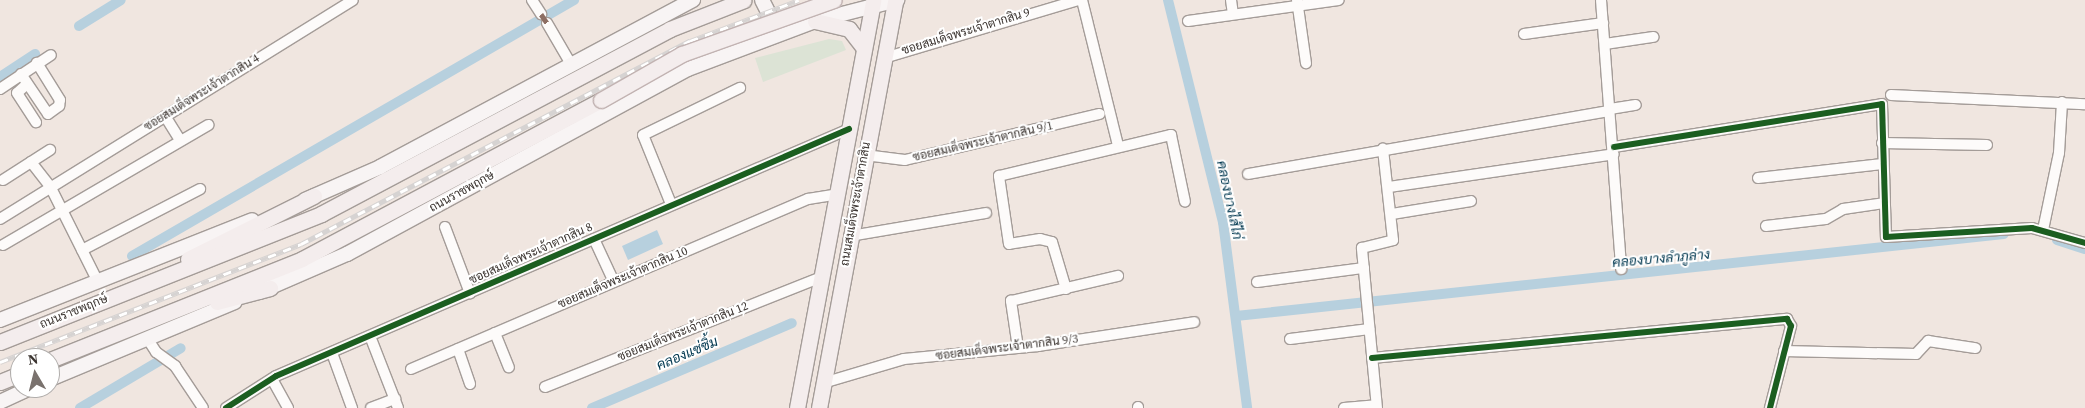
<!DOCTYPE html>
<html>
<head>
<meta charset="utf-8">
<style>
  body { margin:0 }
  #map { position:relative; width:2085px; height:408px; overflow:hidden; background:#f0e6e0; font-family:"Source Serif 4",Sarabun,serif }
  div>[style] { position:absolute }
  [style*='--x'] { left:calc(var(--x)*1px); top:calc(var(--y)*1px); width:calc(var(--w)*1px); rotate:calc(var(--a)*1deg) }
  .green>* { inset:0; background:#dce3d5 }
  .water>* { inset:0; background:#b7d0de }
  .canal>* { height:10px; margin:-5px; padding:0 5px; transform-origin:5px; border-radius:5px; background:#b7d0de }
  .roads { filter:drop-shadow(1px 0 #a49c98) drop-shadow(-1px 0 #a49c98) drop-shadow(0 1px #a49c98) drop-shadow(0 -1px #a49c98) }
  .street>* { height:10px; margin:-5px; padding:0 5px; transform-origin:5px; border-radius:5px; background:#fdfbfa }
  .secondary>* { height:14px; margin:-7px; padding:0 7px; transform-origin:7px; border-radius:7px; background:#f8f4f4 }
  .primary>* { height:15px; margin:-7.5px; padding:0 7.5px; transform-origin:7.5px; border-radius:7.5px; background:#f4eded }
  .rail>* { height:4.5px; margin-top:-2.25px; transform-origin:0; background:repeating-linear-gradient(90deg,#fff 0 8px,#d6d3d2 0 16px); box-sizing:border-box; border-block:1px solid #d6d3d2 }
  .bridges { filter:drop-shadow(1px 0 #c2b3b2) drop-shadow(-1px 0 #c2b3b2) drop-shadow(0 1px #c2b3b2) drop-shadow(0 -1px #c2b3b2) }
  .primary-bridge>* { height:15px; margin:-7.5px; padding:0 7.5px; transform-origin:7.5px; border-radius:7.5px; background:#f4eded }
  .quiet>* { height:5px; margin-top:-2.5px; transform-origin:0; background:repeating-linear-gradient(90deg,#8d6e63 0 10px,transparent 0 15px) }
  .cycleway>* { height:6px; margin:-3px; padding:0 3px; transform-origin:3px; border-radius:3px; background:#1b5e20 }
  span { translate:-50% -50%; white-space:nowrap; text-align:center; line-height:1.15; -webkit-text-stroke:4px #fff; paint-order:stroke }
  .street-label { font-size:12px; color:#3b3430 }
  .water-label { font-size:14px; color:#00374f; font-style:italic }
  .north { position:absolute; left:10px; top:348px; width:50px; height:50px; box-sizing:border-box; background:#fff; border:1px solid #b1aeac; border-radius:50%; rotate:352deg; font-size:14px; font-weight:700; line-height:20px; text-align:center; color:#3b3430 }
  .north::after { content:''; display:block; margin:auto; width:18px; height:22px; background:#7a726e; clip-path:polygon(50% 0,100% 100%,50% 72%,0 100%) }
</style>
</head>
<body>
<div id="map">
  <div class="green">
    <div style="clip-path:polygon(829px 39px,842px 41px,846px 50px,763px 82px,755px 58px)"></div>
  </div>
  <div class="water">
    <div style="clip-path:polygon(657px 230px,663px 244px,628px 260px,622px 246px)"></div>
  </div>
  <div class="canal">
    <div style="--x:1168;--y:0;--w:229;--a:76.1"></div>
    <div style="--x:1223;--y:222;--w:188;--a:82.6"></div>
    <div style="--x:79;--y:26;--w:49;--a:-31.8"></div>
    <div style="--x:0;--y:77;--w:42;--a:-33.3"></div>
    <div style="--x:2057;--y:240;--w:29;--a:18"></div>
    <div style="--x:132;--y:256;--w:511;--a:-30.08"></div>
    <div style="--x:1236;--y:316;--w:772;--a:-6.09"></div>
    <div style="--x:80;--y:408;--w:117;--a:-30.7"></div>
    <div style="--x:592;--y:408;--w:217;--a:-23"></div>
  </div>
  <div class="roads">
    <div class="street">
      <div style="--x:532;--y:0;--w:17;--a:57"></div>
      <div style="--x:1082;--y:0;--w:149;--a:76.1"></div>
      <div style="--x:1231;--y:0;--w:14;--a:82"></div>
      <div style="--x:1297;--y:0;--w:64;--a:81.9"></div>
      <div style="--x:1601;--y:0;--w:270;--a:85.7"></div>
      <div style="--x:1188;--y:21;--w:152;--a:-7.9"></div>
      <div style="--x:547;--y:23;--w:48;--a:59.7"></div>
      <div style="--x:1524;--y:34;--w:80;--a:-7.9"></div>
      <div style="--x:1605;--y:44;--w:49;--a:-8.3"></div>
      <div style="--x:884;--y:58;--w:202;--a:-16.6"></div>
      <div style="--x:21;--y:74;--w:48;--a:56"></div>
      <div style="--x:48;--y:114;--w:14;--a:-36"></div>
      <div style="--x:59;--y:106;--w:6;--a:-81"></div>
      <div style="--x:60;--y:100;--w:44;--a:-121.9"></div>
      <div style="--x:27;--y:84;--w:13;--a:138"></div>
      <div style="--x:17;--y:93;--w:35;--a:57"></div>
      <div style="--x:0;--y:89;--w:61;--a:-33.7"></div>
      <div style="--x:1891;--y:95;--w:194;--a:2.7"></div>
      <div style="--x:1610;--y:109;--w:26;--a:-9"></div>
      <div style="--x:165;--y:116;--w:28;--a:58"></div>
      <div style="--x:1882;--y:143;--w:105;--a:1.1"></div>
      <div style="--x:1614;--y:147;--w:271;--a:-9.1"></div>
      <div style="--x:1882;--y:104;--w:133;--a:88.3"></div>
      <div style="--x:1886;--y:237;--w:146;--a:-3.5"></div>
      <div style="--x:2032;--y:228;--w:55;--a:15.8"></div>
      <div style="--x:865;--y:155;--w:40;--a:7.1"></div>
      <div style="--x:905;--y:160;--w:200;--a:-13.3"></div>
      <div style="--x:31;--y:162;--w:31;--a:52"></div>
      <div style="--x:50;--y:186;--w:105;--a:63.4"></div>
      <div style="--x:1248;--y:174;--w:367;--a:-9.9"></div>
      <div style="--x:1758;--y:178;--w:125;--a:-6.4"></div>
      <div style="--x:3;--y:180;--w:56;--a:-32.6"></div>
      <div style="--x:1389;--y:187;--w:227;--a:-8.3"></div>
      <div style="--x:671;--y:204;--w:74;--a:-112.1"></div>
      <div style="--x:643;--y:135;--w:108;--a:-25.9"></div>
      <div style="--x:1392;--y:214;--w:80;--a:-9.3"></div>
      <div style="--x:0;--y:219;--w:415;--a:-31.8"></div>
      <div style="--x:1766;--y:226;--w:60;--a:-6.7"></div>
      <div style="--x:1826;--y:219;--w:20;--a:-30"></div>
      <div style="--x:1843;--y:209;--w:41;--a:-8.3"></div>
      <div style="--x:445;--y:227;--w:71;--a:69.3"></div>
      <div style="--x:2043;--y:230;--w:79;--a:-78.3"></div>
      <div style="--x:2059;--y:153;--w:51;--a:-86.6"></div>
      <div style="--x:850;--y:236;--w:138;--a:-9.6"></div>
      <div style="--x:594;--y:239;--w:47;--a:65.1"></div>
      <div style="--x:3;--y:245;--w:238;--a:-30.3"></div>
      <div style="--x:82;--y:250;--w:133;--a:-27.3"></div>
      <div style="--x:1257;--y:282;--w:108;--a:-7.5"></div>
      <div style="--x:1066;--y:289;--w:49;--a:-106.6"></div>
      <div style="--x:1052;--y:242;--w:12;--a:-166"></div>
      <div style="--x:1040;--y:239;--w:31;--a:171"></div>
      <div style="--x:1009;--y:244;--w:69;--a:-98.4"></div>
      <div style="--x:999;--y:176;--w:177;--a:-13.4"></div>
      <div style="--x:1171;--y:135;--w:68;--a:78.2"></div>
      <div style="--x:495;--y:333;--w:37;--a:68"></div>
      <div style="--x:370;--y:336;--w:77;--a:68.7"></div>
      <div style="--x:147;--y:338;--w:17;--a:57"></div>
      <div style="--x:156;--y:352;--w:24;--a:36"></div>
      <div style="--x:175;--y:366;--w:50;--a:56.3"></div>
      <div style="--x:1290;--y:339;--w:80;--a:-7.2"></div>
      <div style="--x:1018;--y:348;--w:48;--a:-98.5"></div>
      <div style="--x:1011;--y:301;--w:110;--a:-13.2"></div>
      <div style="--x:458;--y:349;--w:37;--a:71"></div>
      <div style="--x:1784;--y:351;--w:132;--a:1.3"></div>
      <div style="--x:1916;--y:354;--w:18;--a:-47"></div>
      <div style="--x:1928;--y:341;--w:48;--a:8.5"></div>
      <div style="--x:332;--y:353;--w:59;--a:70"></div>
      <div style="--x:1372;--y:358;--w:417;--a:-5.4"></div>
      <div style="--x:1787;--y:319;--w:8;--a:60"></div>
      <div style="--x:1791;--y:326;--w:85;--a:104.4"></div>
      <div style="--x:411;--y:369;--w:432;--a:-23.2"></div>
      <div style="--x:808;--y:199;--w:30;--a:-9"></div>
      <div style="--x:272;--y:379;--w:33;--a:61"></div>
      <div style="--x:823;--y:383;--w:84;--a:-16.5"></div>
      <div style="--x:904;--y:359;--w:135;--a:-5.5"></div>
      <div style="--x:1038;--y:346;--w:158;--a:-8.7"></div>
      <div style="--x:545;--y:387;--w:298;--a:-21.7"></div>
      <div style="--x:1138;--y:407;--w:1;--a:90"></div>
      <div style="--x:226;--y:408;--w:59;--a:-32.6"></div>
      <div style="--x:276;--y:376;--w:624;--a:-23.32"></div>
      <div style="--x:371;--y:408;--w:26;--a:-21"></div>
      <div style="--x:1344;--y:408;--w:32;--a:-5"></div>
      <div style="--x:1377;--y:408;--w:161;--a:-95.4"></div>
      <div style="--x:1362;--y:248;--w:32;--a:-14"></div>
      <div style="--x:1393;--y:240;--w:92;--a:-96.3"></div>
    </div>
    <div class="secondary">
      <div style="--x:762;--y:0;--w:16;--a:63"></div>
      <div style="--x:769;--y:14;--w:18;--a:99"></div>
      <div style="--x:305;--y:200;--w:82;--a:-23.7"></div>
      <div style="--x:380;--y:167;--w:355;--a:-28.1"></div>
      <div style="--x:259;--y:292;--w:96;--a:-23.4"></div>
      <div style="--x:347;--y:254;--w:388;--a:-28.5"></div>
      <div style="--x:688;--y:69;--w:136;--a:-20.7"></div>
      <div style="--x:815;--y:21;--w:85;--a:-14.4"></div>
      <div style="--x:0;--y:320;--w:271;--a:-21.6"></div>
      <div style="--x:50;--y:379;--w:200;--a:-22.6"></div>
      <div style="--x:0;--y:402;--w:33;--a:-25"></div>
    </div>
    <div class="primary">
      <div style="--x:815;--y:21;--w:35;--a:13"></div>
      <div style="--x:849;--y:29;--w:24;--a:52"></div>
      <div style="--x:188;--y:259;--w:141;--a:-26.6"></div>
      <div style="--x:217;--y:302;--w:55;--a:-14.8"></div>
      <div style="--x:0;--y:342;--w:346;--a:-21.7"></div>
      <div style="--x:321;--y:214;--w:395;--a:-27.9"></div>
      <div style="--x:670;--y:29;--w:79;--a:-21.4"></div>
      <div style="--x:50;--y:360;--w:271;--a:-21.8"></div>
      <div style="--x:302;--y:259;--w:339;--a:-28"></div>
      <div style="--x:0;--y:382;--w:22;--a:-22"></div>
      <div style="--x:797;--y:408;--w:415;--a:-79.4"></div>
      <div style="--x:819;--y:408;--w:415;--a:-79.4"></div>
    </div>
  </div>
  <div class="rail">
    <div style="--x:0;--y:362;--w:323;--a:-21.4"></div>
    <div style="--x:301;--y:244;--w:439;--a:-27.6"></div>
    <div style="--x:690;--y:41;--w:116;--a:-20.6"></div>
  </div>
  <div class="bridges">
    <div class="primary-bridge">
      <div style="--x:601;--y:100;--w:93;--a:-29.6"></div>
      <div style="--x:682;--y:54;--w:161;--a:-19.6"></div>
    </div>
  </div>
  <div class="quiet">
    <div style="--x:541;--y:14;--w:11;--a:56"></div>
  </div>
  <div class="cycleway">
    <div style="--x:1614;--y:147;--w:271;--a:-9.1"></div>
    <div style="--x:1882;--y:104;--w:133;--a:88.3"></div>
    <div style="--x:1886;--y:237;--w:146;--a:-3.5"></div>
    <div style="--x:2032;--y:228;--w:55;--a:15.8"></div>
    <div style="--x:1372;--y:358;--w:417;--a:-5.4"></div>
    <div style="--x:1787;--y:319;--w:8;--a:60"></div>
    <div style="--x:1791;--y:326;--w:85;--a:104.4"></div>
    <div style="--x:226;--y:408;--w:59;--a:-32.6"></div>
    <div style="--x:276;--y:376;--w:624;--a:-23.32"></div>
  </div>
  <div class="street-label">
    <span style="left:966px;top:32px;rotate:-17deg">ซอยสมเด็จพระเจ้าตากสิน 9</span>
    <span style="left:202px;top:93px;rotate:-32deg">ซอยสมเด็จพระเจ้าตากสิน 4</span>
    <span style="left:983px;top:142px;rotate:-13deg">ซอยสมเด็จพระเจ้าตากสิน 9/1</span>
    <span style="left:462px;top:192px;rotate:-29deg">ถนนราชพฤกษ์</span>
    <span style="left:856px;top:204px;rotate:-80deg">ถนนสมเด็จพระเจ้าตากสิน</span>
    <span style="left:531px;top:254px;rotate:-24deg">ซอยสมเด็จพระเจ้าตากสิน 8</span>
    <span style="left:623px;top:278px;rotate:-23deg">ซอยสมเด็จพระเจ้าตากสิน 10</span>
    <span style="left:74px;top:312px;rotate:-22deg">ถนนราชพฤกษ์</span>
    <span style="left:683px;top:332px;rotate:-22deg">ซอยสมเด็จพระเจ้าตากสิน 12</span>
    <span style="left:1007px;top:348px;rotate:-7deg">ซอยสมเด็จพระเจ้าตากสิน 9/3</span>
  </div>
  <div class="water-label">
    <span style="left:1230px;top:200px;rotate:78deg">คลองบางไส้ไก่</span>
    <span style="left:1661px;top:258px;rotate:-5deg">คลองบางลำภูล่าง</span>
    <span style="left:687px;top:353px;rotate:-23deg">คลองแซ่ซิ้ม</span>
  </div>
  <div class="north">N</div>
</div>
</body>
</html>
